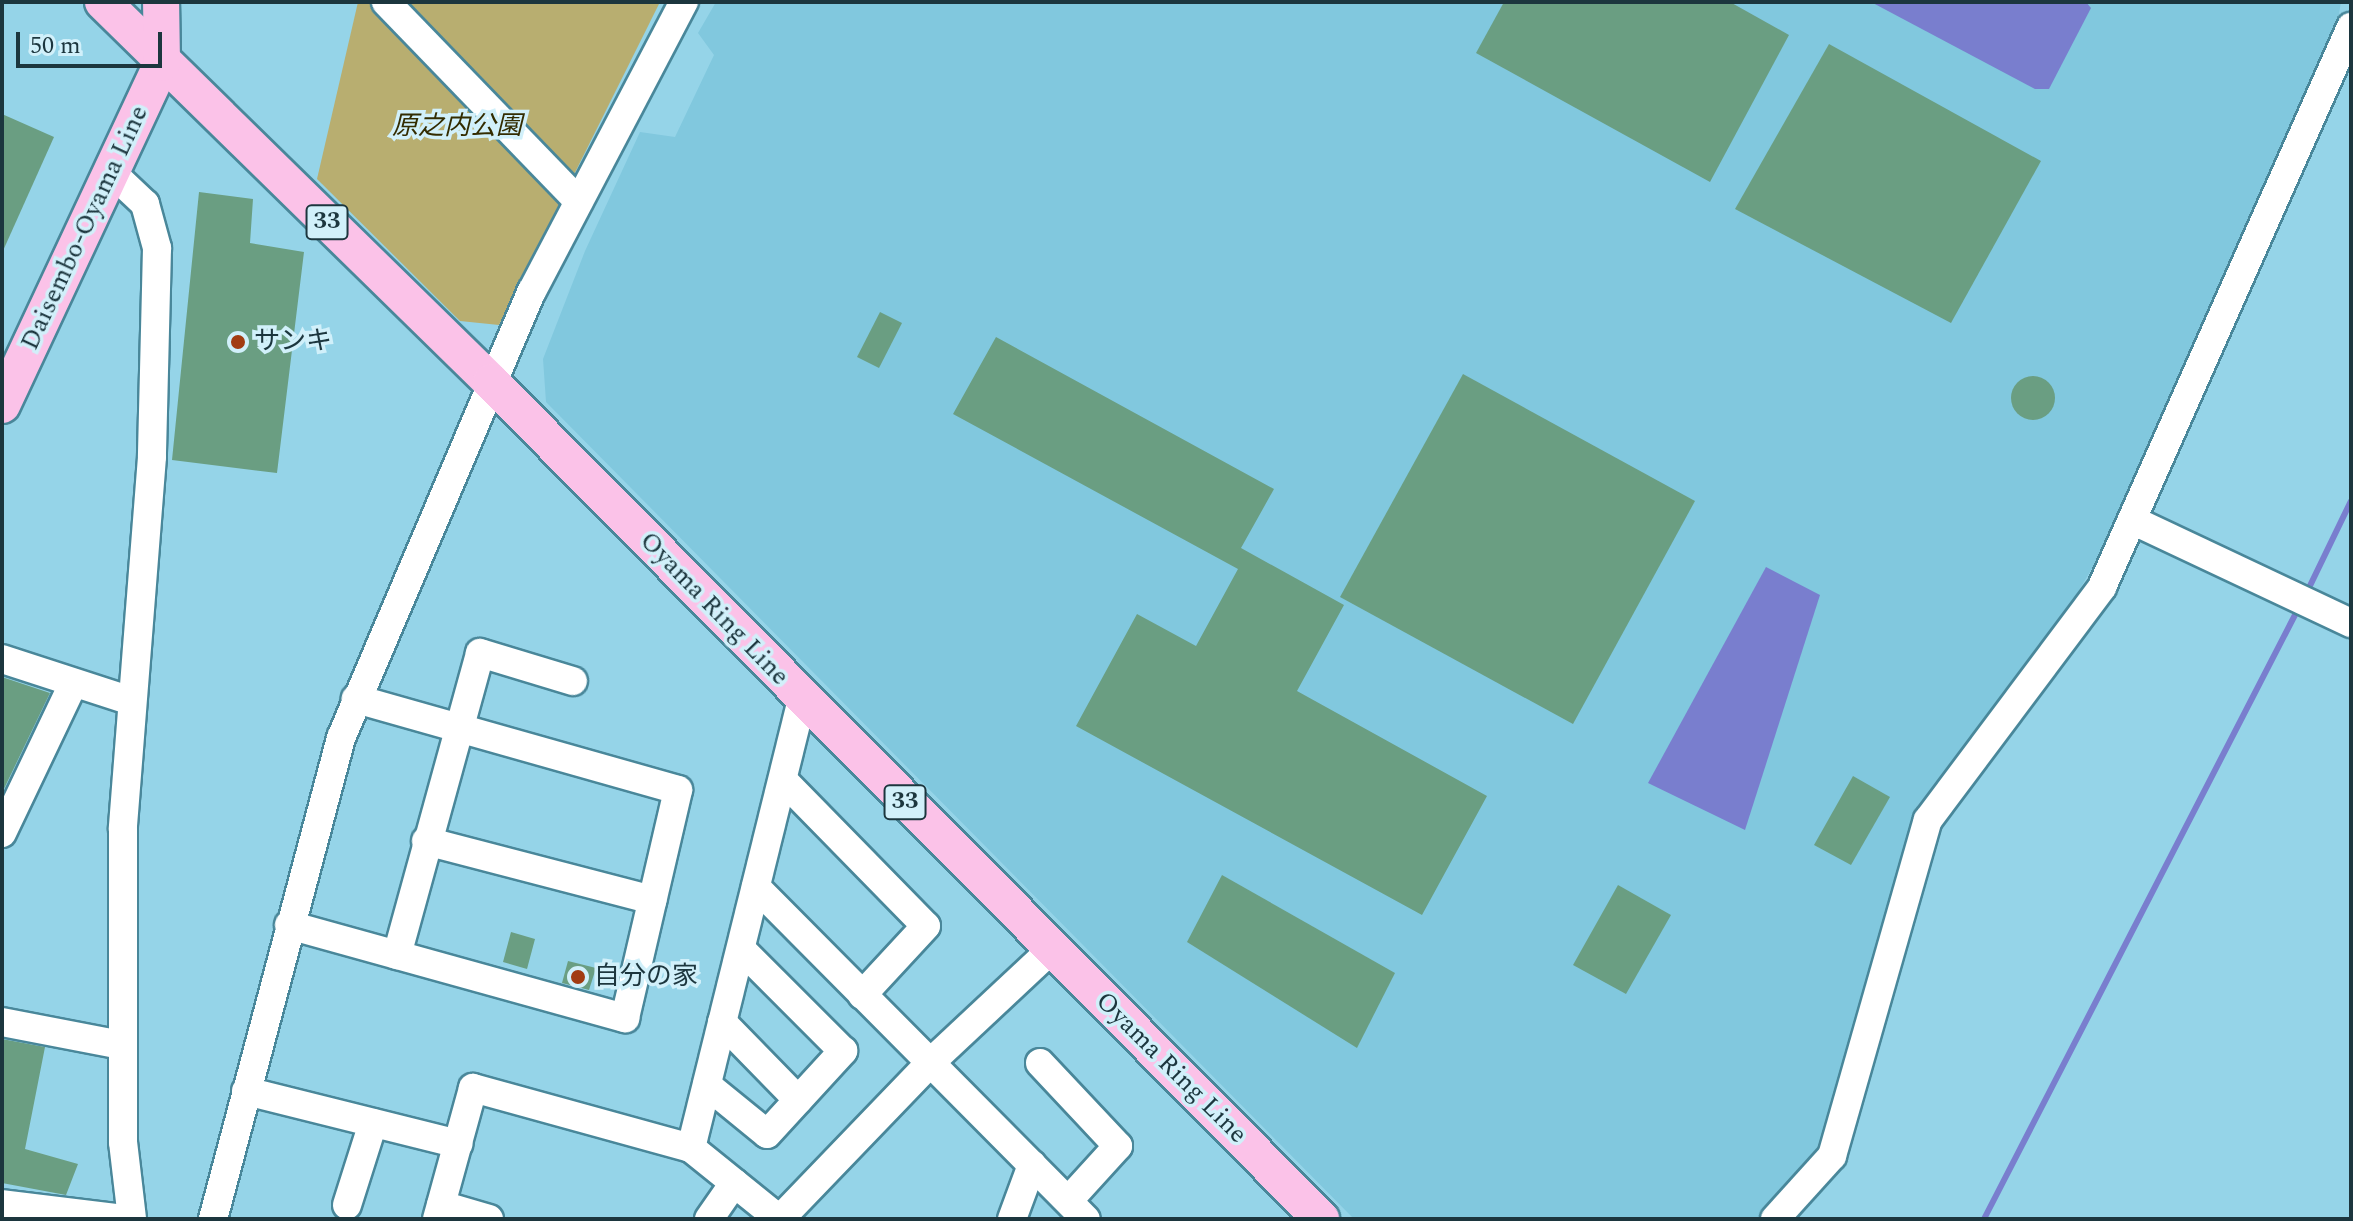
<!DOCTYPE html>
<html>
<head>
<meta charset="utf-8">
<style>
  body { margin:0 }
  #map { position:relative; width:2353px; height:1221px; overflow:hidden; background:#95d4e8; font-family:Spectral,"Noto Sans JP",serif }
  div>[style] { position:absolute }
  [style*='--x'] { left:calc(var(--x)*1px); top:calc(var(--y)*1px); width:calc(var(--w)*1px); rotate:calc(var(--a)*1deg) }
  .built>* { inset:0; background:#81c8de }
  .green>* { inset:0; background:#b8ae70 }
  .water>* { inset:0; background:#797ece }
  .stream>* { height:6px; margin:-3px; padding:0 3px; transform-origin:3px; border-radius:3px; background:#797ece }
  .building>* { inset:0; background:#6a9e82 }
  .round { border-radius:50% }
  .roads { filter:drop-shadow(2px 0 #49879a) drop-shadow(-2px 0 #49879a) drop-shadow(0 2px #49879a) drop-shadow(0 -2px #49879a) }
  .minor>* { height:28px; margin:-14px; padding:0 14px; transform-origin:14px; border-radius:14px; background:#fff }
  .major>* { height:36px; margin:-18px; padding:0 18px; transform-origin:18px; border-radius:18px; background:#fbc2e8 }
  .dots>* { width:22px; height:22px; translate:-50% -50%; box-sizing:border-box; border:4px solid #d1f0fa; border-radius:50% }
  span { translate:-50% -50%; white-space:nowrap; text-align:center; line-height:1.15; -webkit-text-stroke:7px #d1f0fa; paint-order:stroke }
  .shield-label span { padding:2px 6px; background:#d1f0fa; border:2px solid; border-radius:6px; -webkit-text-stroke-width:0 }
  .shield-label { font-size:24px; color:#1c363e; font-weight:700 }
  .park-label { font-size:26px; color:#332c00; font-style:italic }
  .street-label { font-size:26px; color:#1c363e }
  .poi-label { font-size:26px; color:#1c363e }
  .left { translate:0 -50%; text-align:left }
  .frame { position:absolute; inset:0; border:4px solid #1c363e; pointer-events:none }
  .scale { position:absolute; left:16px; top:32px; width:146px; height:36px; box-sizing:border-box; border:4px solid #1c363e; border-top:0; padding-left:10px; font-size:24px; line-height:28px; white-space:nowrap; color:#1c363e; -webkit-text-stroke:6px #d1f0fa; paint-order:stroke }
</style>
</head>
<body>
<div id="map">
  <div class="built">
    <div style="clip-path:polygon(716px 2px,2341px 2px,2337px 25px,2116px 529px,2061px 620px,1973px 736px,1909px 833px,1823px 1148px,1759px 1219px,1354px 1219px,546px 402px,543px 359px,585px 251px,640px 132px,675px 137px,714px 55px,698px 33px)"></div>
  </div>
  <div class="green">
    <div style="clip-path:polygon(358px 2px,660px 2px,499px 325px,460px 321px,317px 179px)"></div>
  </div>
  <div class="water">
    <div style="clip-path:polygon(1871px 2px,2086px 2px,2091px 8px,2049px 89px,2035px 89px)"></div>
    <div style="clip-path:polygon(1766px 567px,1820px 595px,1745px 830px,1648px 783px)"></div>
  </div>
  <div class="stream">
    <div style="--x:2306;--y:594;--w:103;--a:-64.2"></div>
    <div style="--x:1984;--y:1219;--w:688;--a:-62.76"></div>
  </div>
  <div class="building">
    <div style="clip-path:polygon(1504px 2px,1730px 2px,1789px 35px,1710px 182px,1476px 53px)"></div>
    <div style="clip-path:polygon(1829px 44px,2041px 161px,1951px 323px,1735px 209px)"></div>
    <div style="clip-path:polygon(2px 114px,54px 137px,2px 253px)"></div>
    <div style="clip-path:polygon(199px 192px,253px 199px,250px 243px,304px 252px,277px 473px,172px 460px)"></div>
    <div style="clip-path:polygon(880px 312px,902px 323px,879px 368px,857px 357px)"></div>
    <div style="clip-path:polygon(996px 337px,1274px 489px,1241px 548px,1344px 605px,1297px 691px,1487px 796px,1422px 915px,1076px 726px,1137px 614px,1196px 646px,1238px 569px,953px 414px)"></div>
    <div style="clip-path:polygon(1463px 374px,1695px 501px,1573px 724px,1340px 597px)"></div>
    <div class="round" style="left:2011px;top:376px;width:44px;height:44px"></div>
    <div style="clip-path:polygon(2px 677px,50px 693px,2px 793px)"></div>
    <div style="clip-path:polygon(1853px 776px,1890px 797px,1851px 865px,1814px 845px)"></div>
    <div style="clip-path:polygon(1222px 875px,1395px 973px,1357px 1048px,1187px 942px)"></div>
    <div style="clip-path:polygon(1618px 885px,1671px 915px,1626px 994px,1573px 965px)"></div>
    <div style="clip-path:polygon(511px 932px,535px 939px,527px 969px,503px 962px)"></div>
    <div style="clip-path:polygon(568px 961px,596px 968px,589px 990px,562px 983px)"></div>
    <div style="clip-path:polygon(2px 1039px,45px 1047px,25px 1149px,78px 1164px,66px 1195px,2px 1183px)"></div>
  </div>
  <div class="roads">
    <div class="minor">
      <div style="--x:386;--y:2;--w:277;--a:46"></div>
      <div style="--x:110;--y:171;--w:48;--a:43.3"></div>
      <div style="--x:145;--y:204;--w:46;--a:74.7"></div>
      <div style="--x:157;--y:248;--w:209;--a:91.4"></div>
      <div style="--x:152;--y:457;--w:373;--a:94.5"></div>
      <div style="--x:123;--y:829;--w:313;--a:90"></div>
      <div style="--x:123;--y:1142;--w:78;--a:83.3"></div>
      <div style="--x:2132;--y:520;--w:242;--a:25.2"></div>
      <div style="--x:2;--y:659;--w:136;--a:18"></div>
      <div style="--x:783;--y:780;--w:204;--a:45.6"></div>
      <div style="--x:926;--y:926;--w:94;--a:132.8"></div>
      <div style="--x:2;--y:833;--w:165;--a:-64.5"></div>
      <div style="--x:426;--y:841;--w:234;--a:14.6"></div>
      <div style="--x:756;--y:887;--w:468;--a:45.2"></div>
      <div style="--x:289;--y:925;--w:349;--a:15.5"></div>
      <div style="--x:625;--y:1018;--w:234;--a:-76.9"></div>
      <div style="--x:678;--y:790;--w:335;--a:-164.2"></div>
      <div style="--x:397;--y:955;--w:313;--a:-74.6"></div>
      <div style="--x:480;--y:653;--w:97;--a:16.8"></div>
      <div style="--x:2;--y:1022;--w:122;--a:10.9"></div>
      <div style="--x:722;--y:1022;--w:109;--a:45.7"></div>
      <div style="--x:1040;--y:1063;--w:114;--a:46.8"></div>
      <div style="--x:1118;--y:1146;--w:74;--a:132.3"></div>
      <div style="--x:707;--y:1085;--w:77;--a:39.2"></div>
      <div style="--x:767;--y:1134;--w:113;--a:-47.5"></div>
      <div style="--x:843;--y:1051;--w:144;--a:-135"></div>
      <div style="--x:246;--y:1091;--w:219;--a:14"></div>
      <div style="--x:691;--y:1148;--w:463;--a:-76.1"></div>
      <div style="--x:2;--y:1204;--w:123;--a:7"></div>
      <div style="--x:347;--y:1205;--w:86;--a:-72.4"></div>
      <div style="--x:441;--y:1205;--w:50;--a:16.3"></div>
      <div style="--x:213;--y:1219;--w:498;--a:-75.1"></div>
      <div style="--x:341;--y:738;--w:486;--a:-66.9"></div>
      <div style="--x:532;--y:291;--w:327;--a:-62.3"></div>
      <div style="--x:437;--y:1219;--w:136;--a:-74.6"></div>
      <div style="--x:473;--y:1088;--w:226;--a:15.4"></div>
      <div style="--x:691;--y:1148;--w:113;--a:38.9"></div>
      <div style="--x:709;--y:1219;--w:44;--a:-55.2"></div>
      <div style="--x:780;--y:1219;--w:215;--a:-46.1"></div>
      <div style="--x:929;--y:1064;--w:168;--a:-43.1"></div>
      <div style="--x:1012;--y:1219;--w:58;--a:-69.7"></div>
      <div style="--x:1775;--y:1219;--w:85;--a:-47.9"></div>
      <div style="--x:1832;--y:1156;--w:349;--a:-74.1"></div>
      <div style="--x:1928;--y:820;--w:291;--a:-53.2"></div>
      <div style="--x:2102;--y:587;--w:613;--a:-66.03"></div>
    </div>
    <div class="major">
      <div style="--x:103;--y:2;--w:543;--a:44.4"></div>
      <div style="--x:491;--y:382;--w:1179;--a:45.24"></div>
      <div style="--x:2;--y:405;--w:378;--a:-64.9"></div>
      <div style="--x:162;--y:63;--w:61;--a:-90.9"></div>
    </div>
  </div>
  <div class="dots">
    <div style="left:238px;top:342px;background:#a23c12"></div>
    <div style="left:578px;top:977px;background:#a23c12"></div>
  </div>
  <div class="shield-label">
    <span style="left:327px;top:222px">33</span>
    <span style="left:905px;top:802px">33</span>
  </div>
  <div class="park-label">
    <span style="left:457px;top:127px">原之内公園</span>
  </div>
  <div class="street-label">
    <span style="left:85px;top:228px;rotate:-65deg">Daisembo-Oyama Line</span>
    <span style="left:714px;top:609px;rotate:46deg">Oyama Ring Line</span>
    <span style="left:1171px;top:1068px;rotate:45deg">Oyama Ring Line</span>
  </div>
  <div class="poi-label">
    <span class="left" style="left:254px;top:342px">サンキ</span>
    <span class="left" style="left:594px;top:977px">自分の家</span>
  </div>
  <div class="frame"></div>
  <div class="scale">50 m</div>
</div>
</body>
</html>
